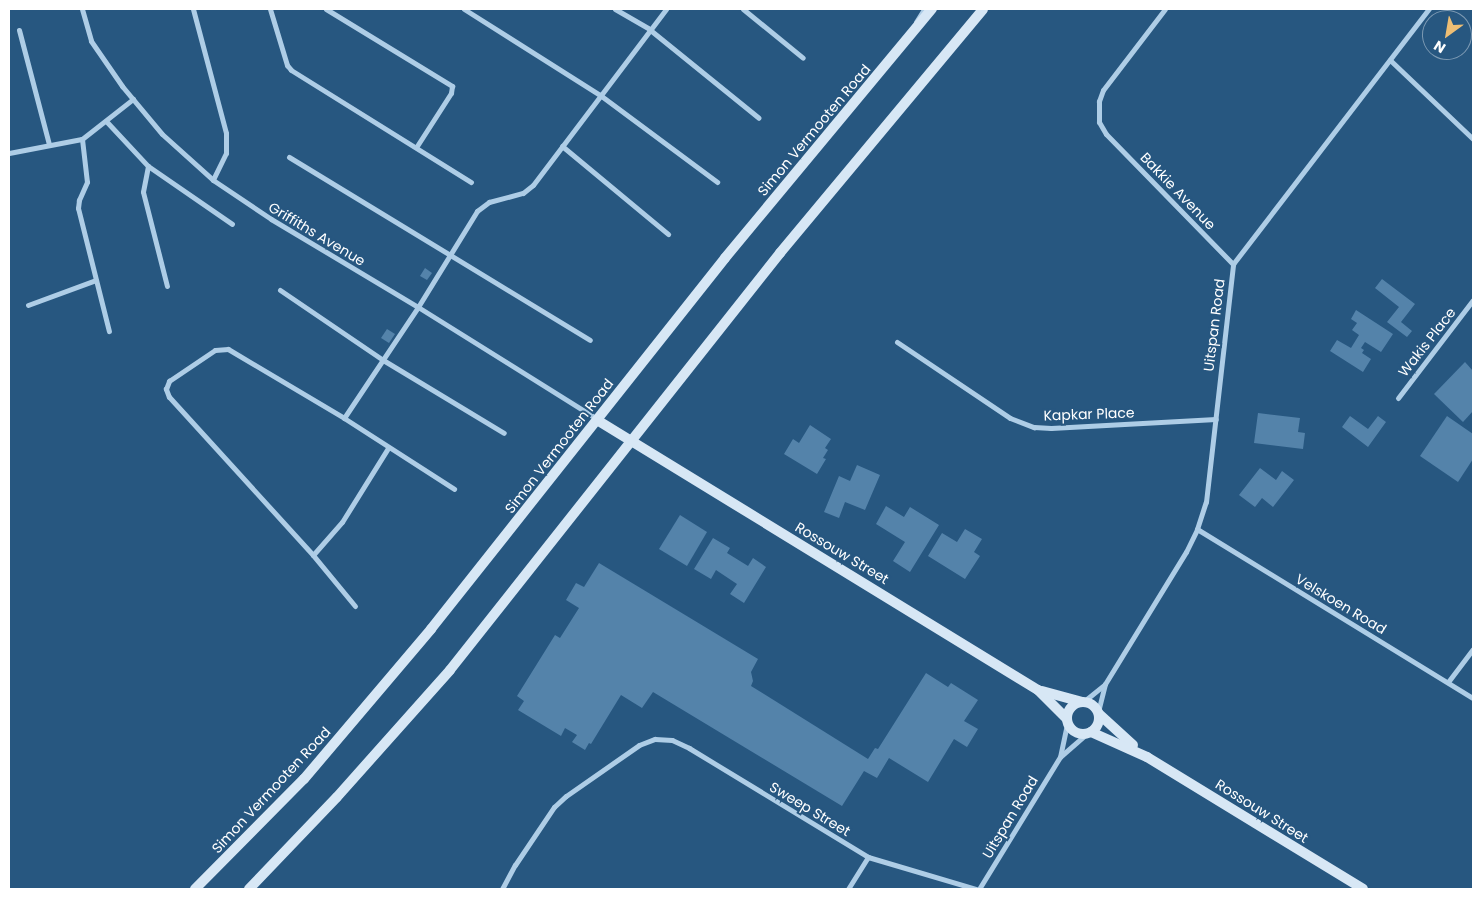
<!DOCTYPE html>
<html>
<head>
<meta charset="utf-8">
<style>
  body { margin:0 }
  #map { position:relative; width:1482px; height:898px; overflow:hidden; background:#275780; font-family:Poppins,sans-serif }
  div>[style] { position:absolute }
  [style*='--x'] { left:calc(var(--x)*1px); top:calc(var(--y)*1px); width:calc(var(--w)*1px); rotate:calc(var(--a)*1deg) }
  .building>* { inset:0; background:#5483aa }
  .minor>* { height:5px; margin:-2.5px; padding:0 2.5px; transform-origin:2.5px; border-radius:2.5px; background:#aecde6 }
  .secondary>* { height:10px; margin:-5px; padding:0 5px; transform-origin:5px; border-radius:5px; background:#d7e7f5 }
  .secondary>.ring { margin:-5px; padding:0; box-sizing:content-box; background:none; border:10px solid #d7e7f5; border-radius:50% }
  span { translate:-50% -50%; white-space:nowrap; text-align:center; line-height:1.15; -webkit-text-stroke:4px #275780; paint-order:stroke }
  .street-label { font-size:14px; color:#fff }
  .frame { position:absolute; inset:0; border:10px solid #fff; pointer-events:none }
  .north { position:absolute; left:1422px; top:10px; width:50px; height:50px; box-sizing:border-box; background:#275780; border:1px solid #7d9ab3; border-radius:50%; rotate:212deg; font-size:14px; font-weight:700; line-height:20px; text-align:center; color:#fff }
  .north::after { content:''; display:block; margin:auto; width:18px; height:22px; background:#eebe74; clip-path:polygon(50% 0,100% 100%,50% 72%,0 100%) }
</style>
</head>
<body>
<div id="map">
  <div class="building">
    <div style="clip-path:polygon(425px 268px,432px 273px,427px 280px,420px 276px)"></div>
    <div style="clip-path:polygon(1382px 279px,1415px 304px,1401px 322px,1412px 331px,1407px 337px,1387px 322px,1399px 307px,1375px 288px)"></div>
    <div style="clip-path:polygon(1356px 310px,1393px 334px,1381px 352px,1365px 342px,1361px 348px,1364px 350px,1362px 353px,1371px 359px,1363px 372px,1330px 351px,1337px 340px,1351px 348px,1359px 335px,1352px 330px,1357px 323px,1351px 319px)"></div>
    <div style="clip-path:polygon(387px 329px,395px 334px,389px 343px,381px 338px)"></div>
    <div style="clip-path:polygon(1465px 362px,1473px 371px,1473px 411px,1463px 422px,1434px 394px)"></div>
    <div style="clip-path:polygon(1258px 413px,1300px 418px,1298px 432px,1305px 433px,1303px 449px,1254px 443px)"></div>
    <div style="clip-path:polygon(1350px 416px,1368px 429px,1378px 416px,1386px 422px,1368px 447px,1342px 427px)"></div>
    <div style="clip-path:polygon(1447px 416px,1473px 434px,1473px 459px,1458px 482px,1420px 456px)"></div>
    <div style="clip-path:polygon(810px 425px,831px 439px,825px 448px,828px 450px,823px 458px,826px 459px,817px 474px,784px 454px,793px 439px,799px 443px)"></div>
    <div style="clip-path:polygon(857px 465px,880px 475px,865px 510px,845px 502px,839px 518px,824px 512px,839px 476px,850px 481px)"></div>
    <div style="clip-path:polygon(1260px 468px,1276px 480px,1282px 471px,1294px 480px,1273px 507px,1262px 498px,1255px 507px,1239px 495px)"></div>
    <div style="clip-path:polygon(886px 506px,904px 517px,910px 507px,939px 525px,910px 572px,893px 561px,905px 542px,876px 524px)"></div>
    <div style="clip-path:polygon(680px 515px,707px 532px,687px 566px,659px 549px)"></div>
    <div style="clip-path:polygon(965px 529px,982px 539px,974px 552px,980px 556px,965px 579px,928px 556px,942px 533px,957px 542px)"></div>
    <div style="clip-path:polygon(713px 538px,730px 548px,727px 553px,748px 566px,753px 558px,766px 567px,744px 603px,730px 594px,737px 584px,716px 570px,711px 579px,694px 569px)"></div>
    <div style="clip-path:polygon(599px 563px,758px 659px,751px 672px,753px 681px,751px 686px,868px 759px,875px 748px,878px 749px,926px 673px,948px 687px,951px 683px,978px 700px,964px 721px,978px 729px,967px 747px,954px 739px,928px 782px,889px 758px,877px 778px,864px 771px,842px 806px,653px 692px,642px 708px,621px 695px,591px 744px,589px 743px,585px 750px,572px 742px,577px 735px,565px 728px,561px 736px,518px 710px,524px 701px,517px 696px,555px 635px,560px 638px,579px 608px,566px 600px,576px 583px,584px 587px)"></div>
  </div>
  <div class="minor">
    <div style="--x:82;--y:9;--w:33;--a:74"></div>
    <div style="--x:91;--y:41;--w:55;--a:55.4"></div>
    <div style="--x:122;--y:86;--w:62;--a:50.2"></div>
    <div style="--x:162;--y:134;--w:69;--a:42"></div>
    <div style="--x:213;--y:180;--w:70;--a:33.9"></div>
    <div style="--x:271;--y:219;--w:171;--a:30.9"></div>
    <div style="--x:418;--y:307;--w:211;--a:32"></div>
    <div style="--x:193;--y:9;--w:128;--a:75.1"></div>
    <div style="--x:226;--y:133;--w:20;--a:90"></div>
    <div style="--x:226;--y:153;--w:30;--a:116"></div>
    <div style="--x:270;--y:9;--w:59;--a:73.1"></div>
    <div style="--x:287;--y:65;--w:6;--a:51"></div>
    <div style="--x:291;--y:70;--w:212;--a:31.9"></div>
    <div style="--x:326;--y:9;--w:148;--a:31.4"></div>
    <div style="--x:452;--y:86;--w:7;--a:98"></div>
    <div style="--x:451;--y:93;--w:63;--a:122.7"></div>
    <div style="--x:464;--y:9;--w:161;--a:32.3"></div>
    <div style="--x:600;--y:95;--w:146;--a:36.6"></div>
    <div style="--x:615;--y:9;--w:39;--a:30"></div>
    <div style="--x:649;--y:29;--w:141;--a:39"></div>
    <div style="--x:743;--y:9;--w:77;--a:39.2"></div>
    <div style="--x:1165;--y:9;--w:102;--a:127.4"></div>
    <div style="--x:1103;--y:90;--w:12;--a:110"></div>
    <div style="--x:1099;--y:101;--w:21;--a:90"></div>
    <div style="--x:1099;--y:122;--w:14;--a:60"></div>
    <div style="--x:1106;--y:134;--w:182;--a:45.7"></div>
    <div style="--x:916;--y:22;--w:15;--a:-58"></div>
    <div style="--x:19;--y:30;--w:118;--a:75.3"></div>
    <div style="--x:1390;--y:60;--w:115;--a:43.6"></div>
    <div style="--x:106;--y:121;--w:62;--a:47"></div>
    <div style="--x:148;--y:166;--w:102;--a:34.6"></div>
    <div style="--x:82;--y:139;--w:43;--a:83.4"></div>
    <div style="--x:87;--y:182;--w:20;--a:114"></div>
    <div style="--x:79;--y:200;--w:8;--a:97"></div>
    <div style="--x:78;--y:208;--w:127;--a:75.9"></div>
    <div style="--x:562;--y:146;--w:138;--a:39.7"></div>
    <div style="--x:9;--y:153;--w:74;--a:-10.9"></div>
    <div style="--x:82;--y:139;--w:65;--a:-38.1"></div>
    <div style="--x:289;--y:157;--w:352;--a:31.3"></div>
    <div style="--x:148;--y:166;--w:26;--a:101"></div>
    <div style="--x:143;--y:192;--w:97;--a:75.7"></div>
    <div style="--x:280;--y:290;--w:125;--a:34.2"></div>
    <div style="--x:383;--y:360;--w:141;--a:31.1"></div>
    <div style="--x:28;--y:305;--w:72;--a:-20.2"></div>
    <div style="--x:897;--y:342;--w:136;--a:33.9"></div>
    <div style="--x:1010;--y:418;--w:26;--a:21"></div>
    <div style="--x:1034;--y:427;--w:17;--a:3"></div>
    <div style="--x:1051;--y:428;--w:165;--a:-3.1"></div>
    <div style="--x:1398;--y:398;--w:123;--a:-52.6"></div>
    <div style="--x:344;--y:418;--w:133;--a:-56.3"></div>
    <div style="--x:418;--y:307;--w:113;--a:-58.4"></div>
    <div style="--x:477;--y:211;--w:15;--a:-37"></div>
    <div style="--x:489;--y:202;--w:35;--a:-15"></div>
    <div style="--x:523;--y:193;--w:13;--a:-39"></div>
    <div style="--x:533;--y:185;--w:221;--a:-52.9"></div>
    <div style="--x:1197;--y:529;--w:324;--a:31.5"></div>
    <div style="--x:313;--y:555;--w:44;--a:-48.7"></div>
    <div style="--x:342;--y:522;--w:87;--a:-58.1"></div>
    <div style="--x:355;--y:606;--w:66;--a:-129.5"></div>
    <div style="--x:313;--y:555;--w:214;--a:-132.3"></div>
    <div style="--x:169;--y:397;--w:9;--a:-111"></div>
    <div style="--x:166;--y:389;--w:9;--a:-69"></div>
    <div style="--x:169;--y:381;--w:55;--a:-34"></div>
    <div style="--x:215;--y:350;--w:13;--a:-4"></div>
    <div style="--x:228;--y:349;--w:135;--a:30.7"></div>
    <div style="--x:344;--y:418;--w:131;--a:32.8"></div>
    <div style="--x:1448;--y:682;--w:41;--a:-52.9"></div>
    <div style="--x:1083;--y:702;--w:28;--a:-39"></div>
    <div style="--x:1098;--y:712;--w:29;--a:-76"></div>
    <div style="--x:1105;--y:684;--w:155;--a:-58.5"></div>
    <div style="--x:1186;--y:552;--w:25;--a:-64"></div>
    <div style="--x:1197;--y:529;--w:28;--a:-72"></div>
    <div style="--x:1206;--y:502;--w:240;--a:-83.5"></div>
    <div style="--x:1233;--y:264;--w:322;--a:-52.5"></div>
    <div style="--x:1061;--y:756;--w:33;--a:-41"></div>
    <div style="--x:502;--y:889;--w:27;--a:-62"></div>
    <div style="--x:515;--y:865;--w:70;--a:-56.1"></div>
    <div style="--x:554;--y:807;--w:16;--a:-43"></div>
    <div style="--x:566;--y:796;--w:89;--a:-34.9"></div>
    <div style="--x:639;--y:745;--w:17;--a:-21"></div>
    <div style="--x:655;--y:739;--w:17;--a:3"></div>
    <div style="--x:672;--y:740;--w:19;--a:25"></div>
    <div style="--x:689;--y:748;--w:210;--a:31.3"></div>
    <div style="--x:868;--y:857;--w:113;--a:16.5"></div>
    <div style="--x:848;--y:889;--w:38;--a:-58"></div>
    <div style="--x:979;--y:889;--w:155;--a:-58.5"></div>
    <div style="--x:1060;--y:757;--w:35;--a:-78"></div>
  </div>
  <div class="secondary">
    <div style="--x:597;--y:420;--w:517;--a:31.48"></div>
    <div style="--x:1038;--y:690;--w:40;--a:45"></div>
    <div style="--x:1042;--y:691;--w:41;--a:15.4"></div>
    <div class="ring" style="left:1067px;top:702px;width:22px;height:22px"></div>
    <div style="--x:1099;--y:714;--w:46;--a:42.4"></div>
    <div style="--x:1091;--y:732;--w:61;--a:24.1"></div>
    <div style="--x:1147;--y:757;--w:253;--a:31.4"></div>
    <div style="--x:195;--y:889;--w:155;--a:-45.3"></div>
    <div style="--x:304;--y:779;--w:197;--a:-49.7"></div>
    <div style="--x:431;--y:629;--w:473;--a:-51.6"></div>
    <div style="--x:725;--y:258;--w:324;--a:-50.3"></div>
    <div style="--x:249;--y:889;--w:127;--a:-46.3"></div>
    <div style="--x:337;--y:797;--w:170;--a:-48.3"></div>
    <div style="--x:450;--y:670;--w:532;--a:-51.64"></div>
    <div style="--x:780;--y:253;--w:317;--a:-50.2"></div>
  </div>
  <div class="street-label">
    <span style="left:814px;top:130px;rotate:-50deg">Simon Vermooten Road</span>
    <span style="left:1178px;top:191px;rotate:46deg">Bakkie Avenue</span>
    <span style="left:317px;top:234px;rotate:31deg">Griffiths Avenue</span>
    <span style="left:1214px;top:325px;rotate:-83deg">Uitspan Road</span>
    <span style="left:1427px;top:342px;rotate:-52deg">Wakis Place</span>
    <span style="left:1089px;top:414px;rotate:-2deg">Kapkar Place</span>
    <span style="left:559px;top:446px;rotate:-52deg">Simon Vermooten Road</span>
    <span style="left:842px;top:553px;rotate:31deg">Rossouw Street</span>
    <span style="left:1341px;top:604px;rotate:31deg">Velskoen Road</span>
    <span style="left:271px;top:790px;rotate:-47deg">Simon Vermooten Road</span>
    <span style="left:810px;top:809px;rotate:31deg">Sweep Street</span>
    <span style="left:1262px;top:811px;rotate:32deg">Rossouw Street</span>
    <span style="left:1010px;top:817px;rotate:-59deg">Uitspan Road</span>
  </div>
  <div class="frame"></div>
  <div class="north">N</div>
</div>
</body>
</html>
